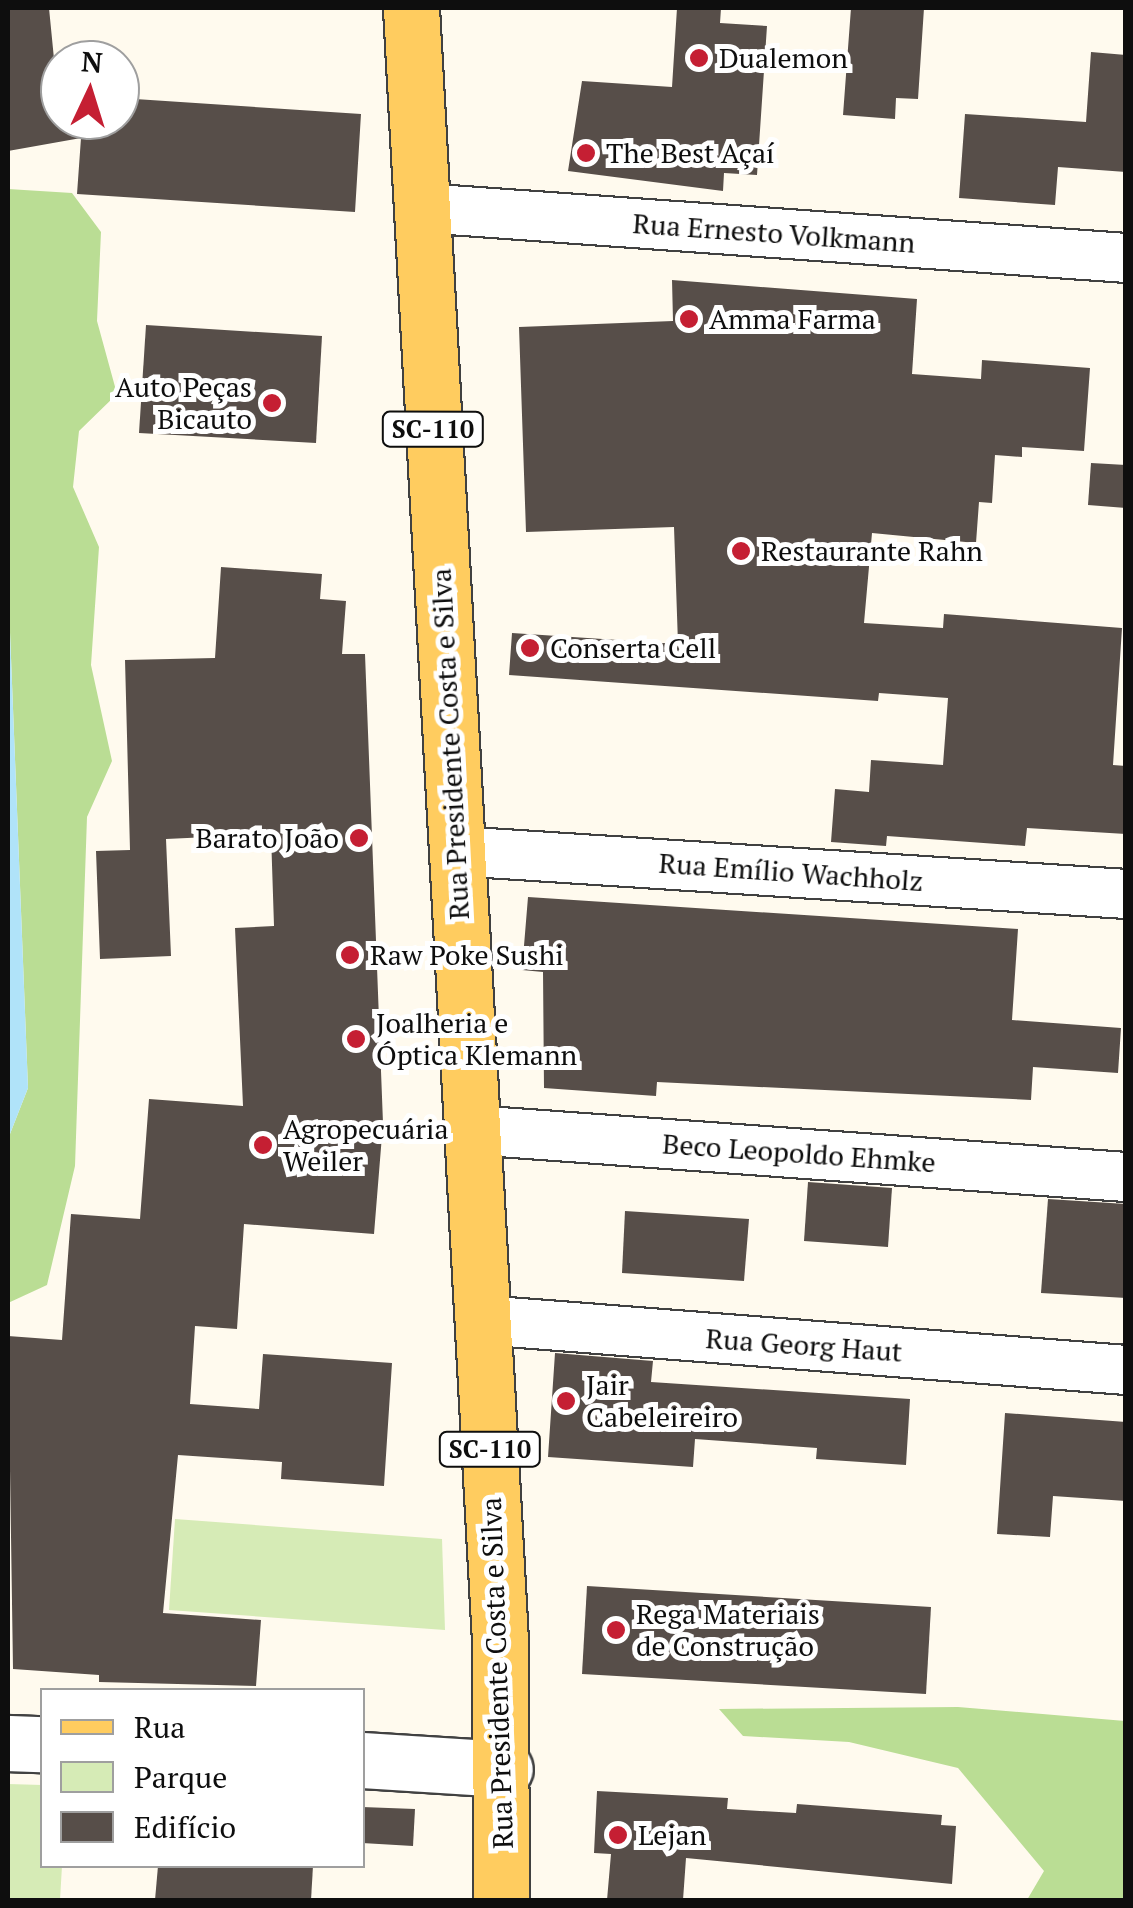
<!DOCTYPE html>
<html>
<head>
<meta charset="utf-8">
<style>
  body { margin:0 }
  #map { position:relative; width:1133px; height:1908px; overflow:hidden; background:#fffaee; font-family:"PT Serif",serif }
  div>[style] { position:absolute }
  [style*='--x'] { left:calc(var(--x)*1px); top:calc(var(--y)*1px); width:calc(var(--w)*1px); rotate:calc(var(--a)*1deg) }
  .green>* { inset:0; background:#d6ebb6 }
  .forest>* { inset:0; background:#badd94 }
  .water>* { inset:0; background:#b0e3f9 }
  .building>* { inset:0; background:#574e49 }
  .roads { filter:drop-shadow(2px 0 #414141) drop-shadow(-2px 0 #414141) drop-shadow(0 2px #414141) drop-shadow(0 -2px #414141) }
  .minor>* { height:48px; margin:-24px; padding:0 24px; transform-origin:24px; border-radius:24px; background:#fff }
  .tertiary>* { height:55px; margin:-27.5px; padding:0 27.5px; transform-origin:27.5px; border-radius:27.5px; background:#fff }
  .primary>* { height:55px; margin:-27.5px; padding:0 27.5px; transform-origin:27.5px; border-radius:27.5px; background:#ffcc5f }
  .dots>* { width:28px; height:28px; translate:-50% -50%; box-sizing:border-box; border:5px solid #fff; border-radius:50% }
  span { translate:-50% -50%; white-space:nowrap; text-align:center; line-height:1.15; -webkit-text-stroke:10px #fff; paint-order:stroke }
  .shield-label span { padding:2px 8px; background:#fff; border:2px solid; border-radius:8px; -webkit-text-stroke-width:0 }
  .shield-label { font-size:25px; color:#0e0e0e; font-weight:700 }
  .poi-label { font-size:28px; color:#0e0e0e }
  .left { translate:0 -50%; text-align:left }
  .right { translate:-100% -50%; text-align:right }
  .street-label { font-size:28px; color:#0e0e0e }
  .frame { position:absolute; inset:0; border:10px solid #0e0e0e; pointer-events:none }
  .legend { position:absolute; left:40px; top:1688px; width:325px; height:180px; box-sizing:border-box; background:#fff; border:2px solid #9f9f9f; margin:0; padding:12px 18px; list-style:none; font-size:30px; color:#0e0e0e }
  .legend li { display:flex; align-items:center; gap:20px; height:50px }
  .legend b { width:50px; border:2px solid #9f9f9f }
  .north { position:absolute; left:40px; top:40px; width:100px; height:100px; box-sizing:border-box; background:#fff; border:2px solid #9f9f9f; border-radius:50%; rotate:4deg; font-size:28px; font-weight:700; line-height:40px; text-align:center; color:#0e0e0e }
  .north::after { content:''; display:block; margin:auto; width:35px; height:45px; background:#c51f33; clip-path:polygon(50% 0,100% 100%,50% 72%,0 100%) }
</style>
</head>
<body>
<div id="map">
  <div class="green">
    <div style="clip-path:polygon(175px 1519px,442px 1539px,445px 1630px,169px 1610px)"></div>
    <div style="clip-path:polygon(8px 1784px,42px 1785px,42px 1866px,62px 1866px,60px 1900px,8px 1900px)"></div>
  </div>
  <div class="forest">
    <div style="clip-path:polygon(8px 189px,72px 193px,101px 232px,97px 321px,117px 394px,79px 431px,73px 487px,99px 547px,91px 665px,112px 761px,87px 817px,75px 1166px,47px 1285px,8px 1303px,8px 1139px,28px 1088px,8px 582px)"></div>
    <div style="clip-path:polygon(958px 1707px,1125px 1721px,1125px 1900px,1027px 1900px,1044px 1871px,958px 1768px,849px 1742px,743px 1736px,719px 1709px)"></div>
  </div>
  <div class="water">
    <div style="clip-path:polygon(8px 582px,28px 1088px,8px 1139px)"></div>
  </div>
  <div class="building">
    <div style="clip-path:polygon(8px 8px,49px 8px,60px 120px,120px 120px,120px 98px,361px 114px,355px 212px,77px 194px,81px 138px,8px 151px)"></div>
    <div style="clip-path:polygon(677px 8px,721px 8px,720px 23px,767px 26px,757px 175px,724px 173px,723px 191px,568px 171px,582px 81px,672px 87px)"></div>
    <div style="clip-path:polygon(851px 8px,924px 8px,918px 99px,896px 98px,895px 119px,843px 115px)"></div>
    <div style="clip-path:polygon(1091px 52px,1126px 55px,1126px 172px,1058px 167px,1055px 205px,959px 198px,965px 114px,1086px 122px)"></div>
    <div style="clip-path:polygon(672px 280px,917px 299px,912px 374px,981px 379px,982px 360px,1090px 368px,1084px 451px,1022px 447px,1022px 457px,995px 455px,992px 503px,979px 502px,976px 543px,872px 533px,864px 623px,943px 628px,944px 614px,1122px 628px,1113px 765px,1126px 766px,1126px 834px,1027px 828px,1025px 846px,887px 836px,886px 846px,831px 842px,835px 789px,869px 792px,871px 760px,943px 765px,948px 698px,879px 693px,878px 701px,509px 675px,512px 633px,678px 644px,674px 527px,526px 532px,519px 327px,673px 321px)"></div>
    <div style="clip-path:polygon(146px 325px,322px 336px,316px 443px,139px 433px)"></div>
    <div style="clip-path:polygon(1091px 463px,1126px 465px,1126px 508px,1088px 505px)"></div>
    <div style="clip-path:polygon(221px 567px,322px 574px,320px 599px,346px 601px,342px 654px,365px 654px,383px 1123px,374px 1234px,244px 1224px,237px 1329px,195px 1326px,190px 1404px,259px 1409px,263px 1354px,392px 1363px,384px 1486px,281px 1479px,282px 1462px,178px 1455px,163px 1613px,261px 1620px,256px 1686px,99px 1682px,99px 1675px,13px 1669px,8px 1336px,62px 1340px,71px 1214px,140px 1219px,149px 1099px,243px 1106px,235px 928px,274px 926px,271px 834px,166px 839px,171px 956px,100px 959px,96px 851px,130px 850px,125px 660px,215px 658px)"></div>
    <div style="clip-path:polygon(528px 897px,1018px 929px,1012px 1020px,1121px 1028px,1118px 1073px,1033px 1067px,1031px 1100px,657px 1082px,656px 1096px,544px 1088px,543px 972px,522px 970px)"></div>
    <div style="clip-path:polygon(808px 1182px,892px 1188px,888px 1247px,804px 1241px)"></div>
    <div style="clip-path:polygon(1048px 1199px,1126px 1204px,1126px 1298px,1041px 1293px)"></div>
    <div style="clip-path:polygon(625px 1211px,749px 1219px,744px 1281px,622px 1273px)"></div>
    <div style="clip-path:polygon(555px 1353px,653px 1361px,651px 1382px,910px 1399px,906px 1465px,816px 1459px,817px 1448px,695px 1439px,693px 1467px,548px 1457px)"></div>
    <div style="clip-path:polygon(1005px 1413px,1126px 1422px,1126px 1501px,1053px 1496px,1050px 1537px,997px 1534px)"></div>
    <div style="clip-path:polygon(587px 1586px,931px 1607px,926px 1694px,582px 1674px)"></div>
    <div style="clip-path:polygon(597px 1791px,728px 1798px,727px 1809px,796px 1813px,797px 1804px,942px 1815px,941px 1825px,956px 1826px,952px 1884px,686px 1858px,683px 1900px,607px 1900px,611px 1854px,594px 1853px)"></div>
    <div style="clip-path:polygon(362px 1807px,415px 1809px,413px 1846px,362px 1843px)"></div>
    <div style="clip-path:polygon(158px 1866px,313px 1866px,311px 1900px,155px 1900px)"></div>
  </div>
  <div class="roads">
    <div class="minor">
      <div style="--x:422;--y:208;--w:706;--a:4.06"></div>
      <div style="--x:456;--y:851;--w:671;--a:3.67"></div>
      <div style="--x:472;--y:1130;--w:656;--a:4.11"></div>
      <div style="--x:482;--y:1320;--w:646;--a:4.44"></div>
    </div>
    <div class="tertiary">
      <div style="--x:8;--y:1743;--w:34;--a:2"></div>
      <div style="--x:362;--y:1760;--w:143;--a:3.6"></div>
    </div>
    <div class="primary">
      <div style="--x:411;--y:8;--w:1636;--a:86.88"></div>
      <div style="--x:500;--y:1642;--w:258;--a:89.8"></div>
    </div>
  </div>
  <div class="dots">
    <div style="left:699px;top:58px;background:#c51f33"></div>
    <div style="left:586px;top:153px;background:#c51f33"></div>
    <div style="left:689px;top:319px;background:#c51f33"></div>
    <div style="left:272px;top:403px;background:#c51f33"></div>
    <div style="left:741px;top:551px;background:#c51f33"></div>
    <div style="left:530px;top:648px;background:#c51f33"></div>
    <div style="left:359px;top:838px;background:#c51f33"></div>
    <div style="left:350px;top:955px;background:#c51f33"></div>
    <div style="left:356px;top:1039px;background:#c51f33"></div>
    <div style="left:263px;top:1145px;background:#c51f33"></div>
    <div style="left:566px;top:1401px;background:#c51f33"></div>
    <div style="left:616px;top:1630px;background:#c51f33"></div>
    <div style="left:618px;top:1835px;background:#c51f33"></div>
  </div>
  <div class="shield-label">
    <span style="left:433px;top:429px">SC-110</span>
    <span style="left:490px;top:1449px">SC-110</span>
  </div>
  <div class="poi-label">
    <span class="left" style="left:719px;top:58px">Dualemon</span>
    <span class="left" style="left:606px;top:153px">The Best Açaí</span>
    <span class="left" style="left:709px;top:319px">Amma Farma</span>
    <span class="right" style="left:252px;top:403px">Auto Peças<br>Bicauto</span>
    <span class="left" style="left:761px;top:551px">Restaurante Rahn</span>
    <span class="left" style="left:550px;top:648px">Conserta Cell</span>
    <span class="right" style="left:339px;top:838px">Barato João</span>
    <span class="left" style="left:370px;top:955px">Raw Poke Sushi</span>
    <span class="left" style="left:376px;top:1039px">Joalheria e<br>Óptica Klemann</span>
    <span class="left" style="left:283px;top:1145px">Agropecuária<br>Weiler</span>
    <span class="left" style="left:586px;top:1401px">Jair<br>Cabeleireiro</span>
    <span class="left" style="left:636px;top:1630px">Rega Materiais<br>de Construção</span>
    <span class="left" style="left:638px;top:1835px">Lejan</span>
  </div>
  <div class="street-label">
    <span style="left:774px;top:233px;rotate:4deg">Rua Ernesto Volkmann</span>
    <span style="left:450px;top:744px;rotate:-93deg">Rua Presidente Costa e Silva</span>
    <span style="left:791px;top:872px;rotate:4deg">Rua Emílio Wachholz</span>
    <span style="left:799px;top:1153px;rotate:4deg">Beco Leopoldo Ehmke</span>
    <span style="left:804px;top:1345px;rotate:4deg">Rua Georg Haut</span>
    <span style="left:497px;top:1673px;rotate:-92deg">Rua Presidente Costa e Silva</span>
  </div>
  <div class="frame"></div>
  <ul class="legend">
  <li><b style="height:12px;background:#ffcc5f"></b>Rua</li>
  <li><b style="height:28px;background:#d6ebb6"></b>Parque</li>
  <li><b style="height:28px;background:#574e49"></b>Edifício</li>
  </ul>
  <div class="north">N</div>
</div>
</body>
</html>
